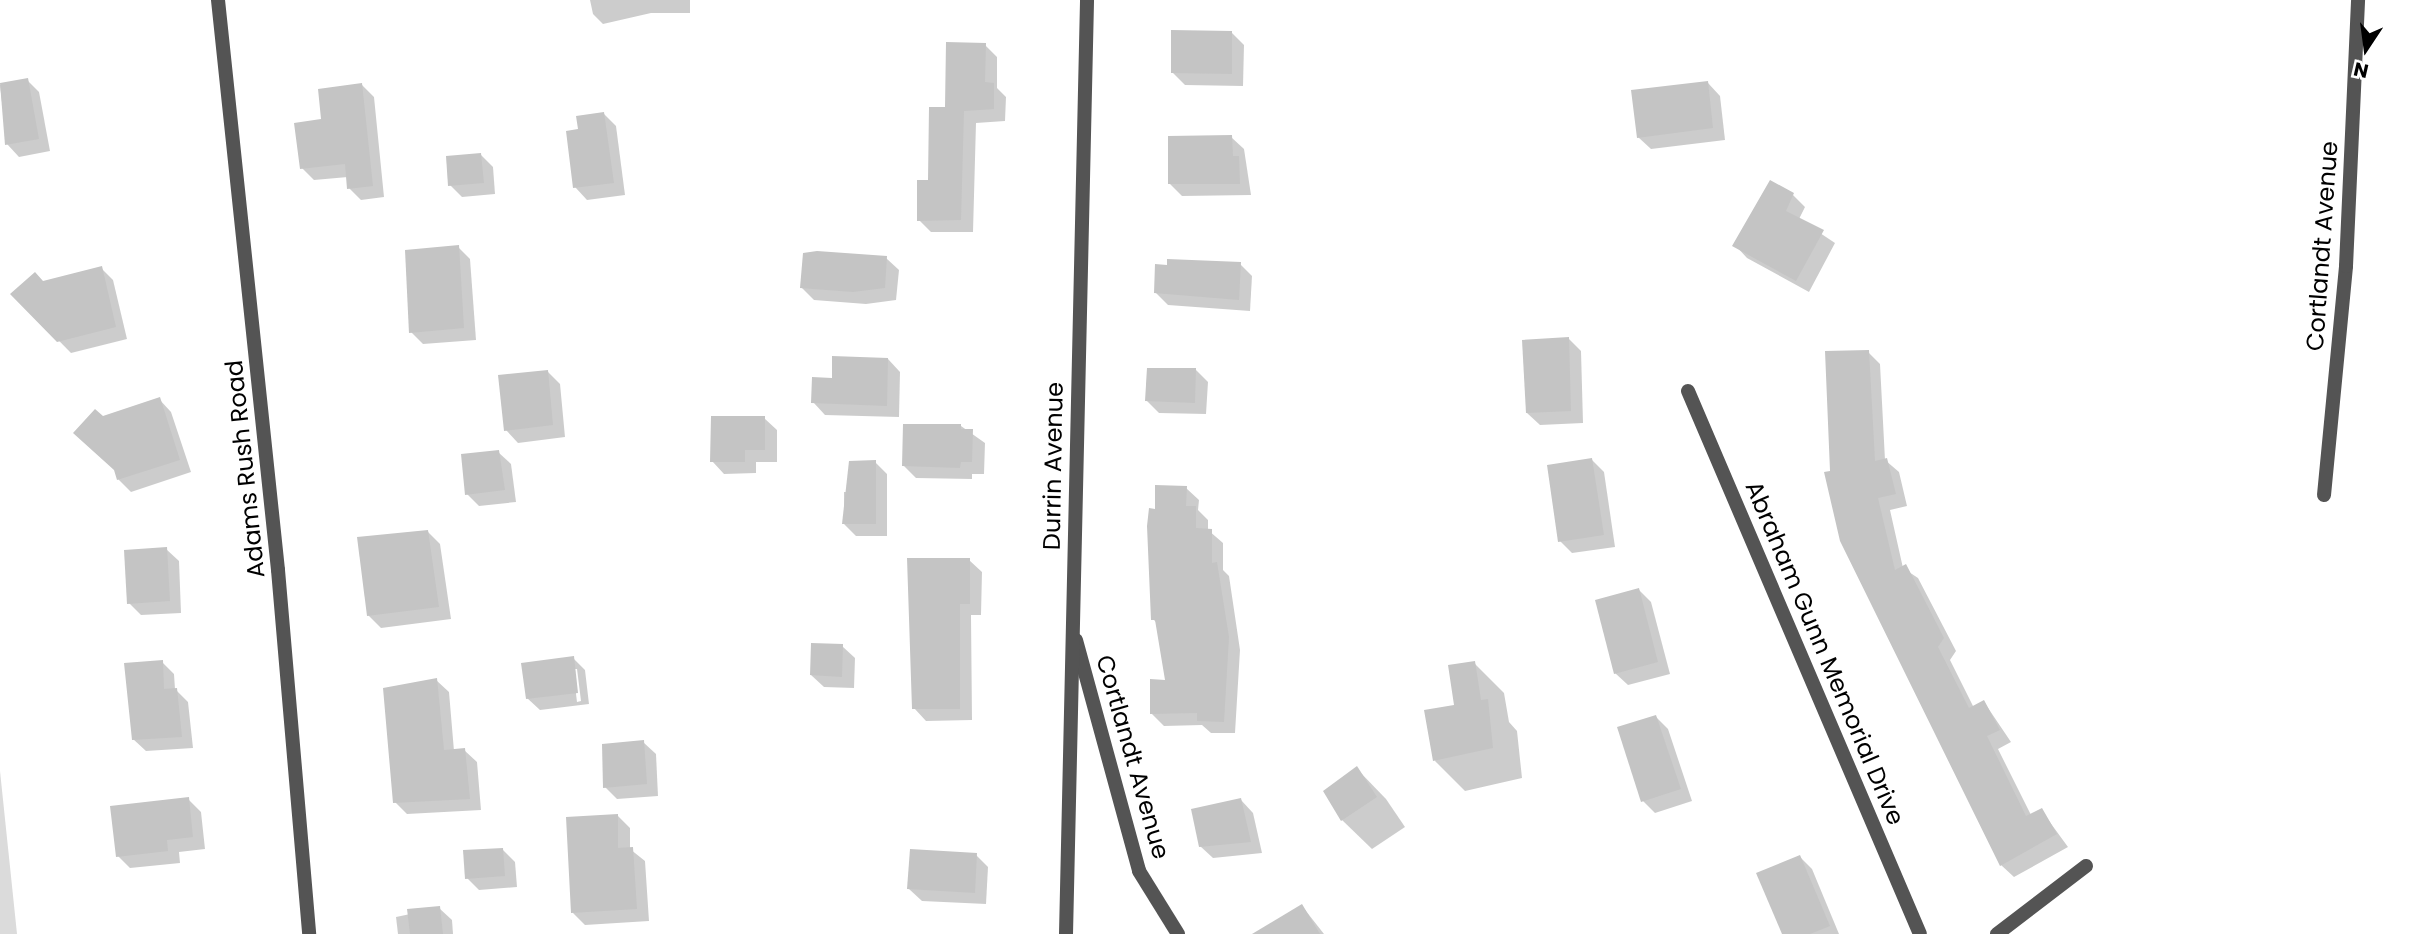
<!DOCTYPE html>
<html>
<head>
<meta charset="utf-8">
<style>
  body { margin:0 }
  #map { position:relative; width:2415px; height:934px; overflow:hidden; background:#fff; font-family:Poppins,sans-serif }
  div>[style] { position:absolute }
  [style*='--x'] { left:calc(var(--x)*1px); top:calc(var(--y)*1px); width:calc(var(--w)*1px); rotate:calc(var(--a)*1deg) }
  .green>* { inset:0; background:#dbdbdb }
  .shadow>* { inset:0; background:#0003 }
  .building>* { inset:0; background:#c4c4c4 }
  .street>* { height:14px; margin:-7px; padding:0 7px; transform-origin:7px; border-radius:7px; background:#545454 }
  span { translate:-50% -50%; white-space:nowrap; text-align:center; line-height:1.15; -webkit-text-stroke:6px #fff; paint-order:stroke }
  .street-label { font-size:24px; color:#000 }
  .north { position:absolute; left:2331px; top:14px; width:70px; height:70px; -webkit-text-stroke:5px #fff; paint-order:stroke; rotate:193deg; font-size:19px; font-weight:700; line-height:28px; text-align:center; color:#000 }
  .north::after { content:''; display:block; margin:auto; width:24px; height:32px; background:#000; clip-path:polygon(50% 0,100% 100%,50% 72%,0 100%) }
</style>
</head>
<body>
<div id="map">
  <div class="green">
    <div style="clip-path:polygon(0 771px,17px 934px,0 934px)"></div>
  </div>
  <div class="shadow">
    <div style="clip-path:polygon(590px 0,690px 0,690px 13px,651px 13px,603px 24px,593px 14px)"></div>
    <div style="clip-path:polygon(1231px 32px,1244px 45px,1243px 86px,1185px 85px,1172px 72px)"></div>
    <div style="clip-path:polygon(985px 45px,997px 57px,997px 88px,1006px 97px,1005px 121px,976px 123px,973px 232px,931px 232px,919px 220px,946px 109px)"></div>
    <div style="clip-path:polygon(27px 80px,39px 92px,50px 151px,19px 157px,7px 144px,0 85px)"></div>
    <div style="clip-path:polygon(1708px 83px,1720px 96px,1725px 140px,1651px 149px,1638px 137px)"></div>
    <div style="clip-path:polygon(362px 85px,374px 97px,384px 197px,361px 200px,349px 188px,348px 177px,314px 180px,302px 168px,323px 121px)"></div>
    <div style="clip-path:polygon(604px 114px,616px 126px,625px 195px,587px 200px,575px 187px,580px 131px)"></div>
    <div style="clip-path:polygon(1231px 137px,1244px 149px,1251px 195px,1182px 196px,1170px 184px)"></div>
    <div style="clip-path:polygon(481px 155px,493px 167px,495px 194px,462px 197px,450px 185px)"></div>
    <div style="clip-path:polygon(1793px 195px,1805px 207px,1799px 219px,1835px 243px,1809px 292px,1747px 258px,1735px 245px)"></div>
    <div style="clip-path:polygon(458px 247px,470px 259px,476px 340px,423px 344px,411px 332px)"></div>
    <div style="clip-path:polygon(886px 258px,899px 270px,896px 300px,866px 304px,814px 300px,802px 288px)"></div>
    <div style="clip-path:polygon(1240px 264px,1252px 276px,1250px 311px,1168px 305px,1156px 293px)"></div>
    <div style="clip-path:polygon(101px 268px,113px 280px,127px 339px,71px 353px,13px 294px)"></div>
    <div style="clip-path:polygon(1569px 339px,1581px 351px,1583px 423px,1540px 425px,1527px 413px)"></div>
    <div style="clip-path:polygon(1868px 352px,1880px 364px,1885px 460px,1899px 472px,1907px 506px,1890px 510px,1903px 568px,1918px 578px,1956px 651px,1950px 660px,1974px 708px,1984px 702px,2011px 742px,1998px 749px,2031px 815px,2041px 810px,2068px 847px,2014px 877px,2001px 865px,1841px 541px,1832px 472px)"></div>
    <div style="clip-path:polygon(888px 359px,900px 372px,899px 417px,825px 415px,813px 402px)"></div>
    <div style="clip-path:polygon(1196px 370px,1208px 382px,1206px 414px,1159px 413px,1147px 401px)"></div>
    <div style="clip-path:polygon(547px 371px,560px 384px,565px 437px,518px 443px,506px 430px)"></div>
    <div style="clip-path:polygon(159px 399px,171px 412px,191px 472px,131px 492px,118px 479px,103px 418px)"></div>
    <div style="clip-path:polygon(764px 418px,777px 430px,777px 462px,756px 462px,756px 473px,724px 474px,712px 461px)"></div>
    <div style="clip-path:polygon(961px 426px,985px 443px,984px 474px,972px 474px,972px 479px,916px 478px,904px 466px)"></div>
    <div style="clip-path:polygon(498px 452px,511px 464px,516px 502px,479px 506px,467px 494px)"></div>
    <div style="clip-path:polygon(1592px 460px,1604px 472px,1615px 547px,1572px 553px,1560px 541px)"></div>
    <div style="clip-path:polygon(875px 462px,887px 474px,887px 536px,856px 536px,844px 524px,844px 492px,851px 492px)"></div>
    <div style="clip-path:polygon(1186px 488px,1199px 500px,1198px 510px,1208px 520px,1208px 530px,1223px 543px,1223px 570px,1229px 576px,1240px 650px,1235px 733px,1211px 733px,1202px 725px,1164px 726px,1151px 713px,1167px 681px,1158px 624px,1153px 619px,1157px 511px)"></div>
    <div style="clip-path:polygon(427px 531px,440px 544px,451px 619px,381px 628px,368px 615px)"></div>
    <div style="clip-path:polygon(166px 549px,179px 561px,181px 613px,141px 615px,129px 603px)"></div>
    <div style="clip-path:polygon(969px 560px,982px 572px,981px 615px,971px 615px,972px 720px,926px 721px,914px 708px)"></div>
    <div style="clip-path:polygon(1639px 590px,1651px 602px,1670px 674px,1628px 685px,1615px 673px)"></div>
    <div style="clip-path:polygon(842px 646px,855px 658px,854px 688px,824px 687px,811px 675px)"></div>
    <div style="clip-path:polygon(evenodd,573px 658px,585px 670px,589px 704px,540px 710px,527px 698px,573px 658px,573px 669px,577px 669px,581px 701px,577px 702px,573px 669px)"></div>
    <div style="clip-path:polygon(162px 662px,174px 674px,175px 689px,188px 702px,193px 748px,146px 751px,133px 739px)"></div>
    <div style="clip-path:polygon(1474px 663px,1504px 693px,1509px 722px,1517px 731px,1522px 778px,1465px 791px,1435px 761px)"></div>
    <div style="clip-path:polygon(436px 680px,449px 692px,454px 751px,464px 750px,477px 762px,481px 810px,407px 814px,395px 802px)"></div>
    <div style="clip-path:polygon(1656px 717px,1668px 729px,1692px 801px,1655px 813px,1643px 801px)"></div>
    <div style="clip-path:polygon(643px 742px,656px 754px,658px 796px,617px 799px,605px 787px)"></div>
    <div style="clip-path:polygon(1357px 769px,1386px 799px,1405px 827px,1372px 849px,1342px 820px)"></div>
    <div style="clip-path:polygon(188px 799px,201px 812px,205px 849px,179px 852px,180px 863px,130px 868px,118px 856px)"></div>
    <div style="clip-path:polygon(1241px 800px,1253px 813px,1262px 853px,1213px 858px,1200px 846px)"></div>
    <div style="clip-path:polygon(618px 816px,630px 828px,630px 849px,645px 861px,649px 921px,585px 925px,573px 913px)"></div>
    <div style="clip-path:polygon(503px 850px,515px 862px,517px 887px,479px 890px,467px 878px)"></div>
    <div style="clip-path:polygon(976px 855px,988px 867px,986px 904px,922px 901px,909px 889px)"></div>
    <div style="clip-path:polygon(1800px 857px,1812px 869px,1839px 934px,1783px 934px)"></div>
    <div style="clip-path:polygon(1302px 906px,1324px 934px,1261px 934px)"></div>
    <div style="clip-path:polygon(439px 908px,452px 920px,453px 934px,398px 934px,396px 917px)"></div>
  </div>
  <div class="building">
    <div style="clip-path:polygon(1171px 30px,1232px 31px,1232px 74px,1171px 73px)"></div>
    <div style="clip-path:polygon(946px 42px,986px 43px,985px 82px,994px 83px,994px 109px,964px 111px,961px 220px,917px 221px,917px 180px,928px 180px,929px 107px,945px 107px)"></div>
    <div style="clip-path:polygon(28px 78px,39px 139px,5px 145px,0 83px)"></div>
    <div style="clip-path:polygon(1708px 81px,1713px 128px,1637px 138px,1631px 90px)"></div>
    <div style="clip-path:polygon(362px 83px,373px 186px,347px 189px,345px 164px,300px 169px,294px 123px,321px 119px,318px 89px)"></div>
    <div style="clip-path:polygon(604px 112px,614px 183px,573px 188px,566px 131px,578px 129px,576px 116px)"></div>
    <div style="clip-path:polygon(1232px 135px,1233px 156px,1239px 156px,1240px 184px,1168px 184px,1168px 136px)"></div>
    <div style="clip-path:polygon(481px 153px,484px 183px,448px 186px,446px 156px)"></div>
    <div style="clip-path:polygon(1770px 180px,1794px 193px,1786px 211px,1824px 230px,1796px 281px,1732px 246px)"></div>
    <div style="clip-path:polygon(459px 245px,464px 328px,409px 333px,405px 250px)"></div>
    <div style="clip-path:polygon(817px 251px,887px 256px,885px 288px,853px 292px,800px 288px,803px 253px)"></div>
    <div style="clip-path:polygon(1167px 259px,1241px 262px,1239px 300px,1154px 293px,1155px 264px,1167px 265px)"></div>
    <div style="clip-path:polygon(102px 266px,116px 327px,57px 342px,10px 294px,35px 272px,43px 281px)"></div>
    <div style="clip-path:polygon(1569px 337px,1571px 411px,1526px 413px,1522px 340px)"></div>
    <div style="clip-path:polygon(1869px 350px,1875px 461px,1887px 458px,1896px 494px,1878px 498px,1895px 570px,1906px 564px,1944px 638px,1938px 647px,1969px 708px,1984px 700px,2000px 730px,1987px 736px,2026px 816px,2042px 808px,2057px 834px,2000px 866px,1840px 541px,1824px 472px,1830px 471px,1825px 351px)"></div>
    <div style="clip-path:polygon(832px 356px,888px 358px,887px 406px,811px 403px,812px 377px,832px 378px)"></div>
    <div style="clip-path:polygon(1147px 368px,1196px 368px,1195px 403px,1145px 401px)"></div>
    <div style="clip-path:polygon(548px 370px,553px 425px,504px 431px,498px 375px)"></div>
    <div style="clip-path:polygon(160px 397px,180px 460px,117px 480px,114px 470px,73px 433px,95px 409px,103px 416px)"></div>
    <div style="clip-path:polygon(711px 416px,765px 416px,765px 450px,745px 450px,745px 462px,710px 462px)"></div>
    <div style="clip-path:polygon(903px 424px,961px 424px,961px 429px,973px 429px,972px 462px,961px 462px,960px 468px,902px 466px)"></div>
    <div style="clip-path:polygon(499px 450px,505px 490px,465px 495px,461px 454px)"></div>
    <div style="clip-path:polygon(1592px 458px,1604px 535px,1558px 542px,1547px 465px)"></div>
    <div style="clip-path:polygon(876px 460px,876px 524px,842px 524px,849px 461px)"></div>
    <div style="clip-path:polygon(1155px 485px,1187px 486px,1186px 506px,1196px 506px,1196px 528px,1212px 529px,1212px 563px,1217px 562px,1229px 637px,1224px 722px,1197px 721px,1197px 713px,1150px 714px,1150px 679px,1165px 680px,1155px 620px,1151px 620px,1147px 526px,1149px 508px,1155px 509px)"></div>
    <div style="clip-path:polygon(428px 530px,439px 607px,367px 616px,357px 537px)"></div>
    <div style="clip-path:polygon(167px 547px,170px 601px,127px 604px,124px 550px)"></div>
    <div style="clip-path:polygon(907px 558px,970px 558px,970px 604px,960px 604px,960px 709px,912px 709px)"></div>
    <div style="clip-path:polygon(1639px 588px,1658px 662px,1614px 674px,1595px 600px)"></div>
    <div style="clip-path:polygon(811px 643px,843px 644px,842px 677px,810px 675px)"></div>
    <div style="clip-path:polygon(574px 656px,578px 693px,526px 699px,521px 663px)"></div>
    <div style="clip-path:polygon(163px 660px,164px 689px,177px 688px,182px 737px,132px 740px,124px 663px)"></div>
    <div style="clip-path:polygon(1475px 661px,1481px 700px,1488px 699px,1493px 748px,1433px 761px,1424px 710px,1454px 705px,1448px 665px)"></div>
    <div style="clip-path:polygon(437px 678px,444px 750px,465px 748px,470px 799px,393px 803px,383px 688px)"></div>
    <div style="clip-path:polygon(1656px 715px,1681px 789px,1641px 802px,1617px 727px)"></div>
    <div style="clip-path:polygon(644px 740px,647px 784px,603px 788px,602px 744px)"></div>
    <div style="clip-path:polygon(1357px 766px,1377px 797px,1341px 821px,1323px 791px)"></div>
    <div style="clip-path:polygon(189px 797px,193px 837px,167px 840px,168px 851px,116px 857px,110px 806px)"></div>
    <div style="clip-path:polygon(1241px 798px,1251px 842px,1199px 847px,1191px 809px)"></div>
    <div style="clip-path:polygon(618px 814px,618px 848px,633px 847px,637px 909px,571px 913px,566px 817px)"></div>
    <div style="clip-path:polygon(503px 848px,505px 876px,465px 879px,463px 850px)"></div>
    <div style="clip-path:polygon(910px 849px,977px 853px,975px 893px,907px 889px)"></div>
    <div style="clip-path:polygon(1800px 855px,1830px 926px,1810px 934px,1782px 934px,1756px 873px)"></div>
    <div style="clip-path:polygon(1302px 904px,1320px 934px,1252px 934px)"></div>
    <div style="clip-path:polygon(440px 906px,443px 934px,410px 934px,407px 909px)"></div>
  </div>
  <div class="street">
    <div style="--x:218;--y:0;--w:573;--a:83.99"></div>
    <div style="--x:278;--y:570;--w:365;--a:85.1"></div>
    <div style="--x:1688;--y:391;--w:590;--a:66.87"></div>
    <div style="--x:2324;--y:495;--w:230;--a:-84.5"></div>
    <div style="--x:2346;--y:266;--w:266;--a:-87.4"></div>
    <div style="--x:1076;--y:640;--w:239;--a:74.7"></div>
    <div style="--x:1139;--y:871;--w:74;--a:58.2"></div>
    <div style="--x:1066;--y:934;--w:934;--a:-88.71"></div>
    <div style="--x:1997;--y:934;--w:112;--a:-37.4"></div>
  </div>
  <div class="street-label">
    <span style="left:2322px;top:246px;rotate:-86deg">Cortlandt Avenue</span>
    <span style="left:1053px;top:466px;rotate:-89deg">Durrin Avenue</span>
    <span style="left:245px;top:469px;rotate:-96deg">Adams Rush Road</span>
    <span style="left:1825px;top:653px;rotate:67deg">Abraham Gunn Memorial Drive</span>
    <span style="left:1133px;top:757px;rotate:74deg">Cortlandt Avenue</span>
  </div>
  <div class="north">N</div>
</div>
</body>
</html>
